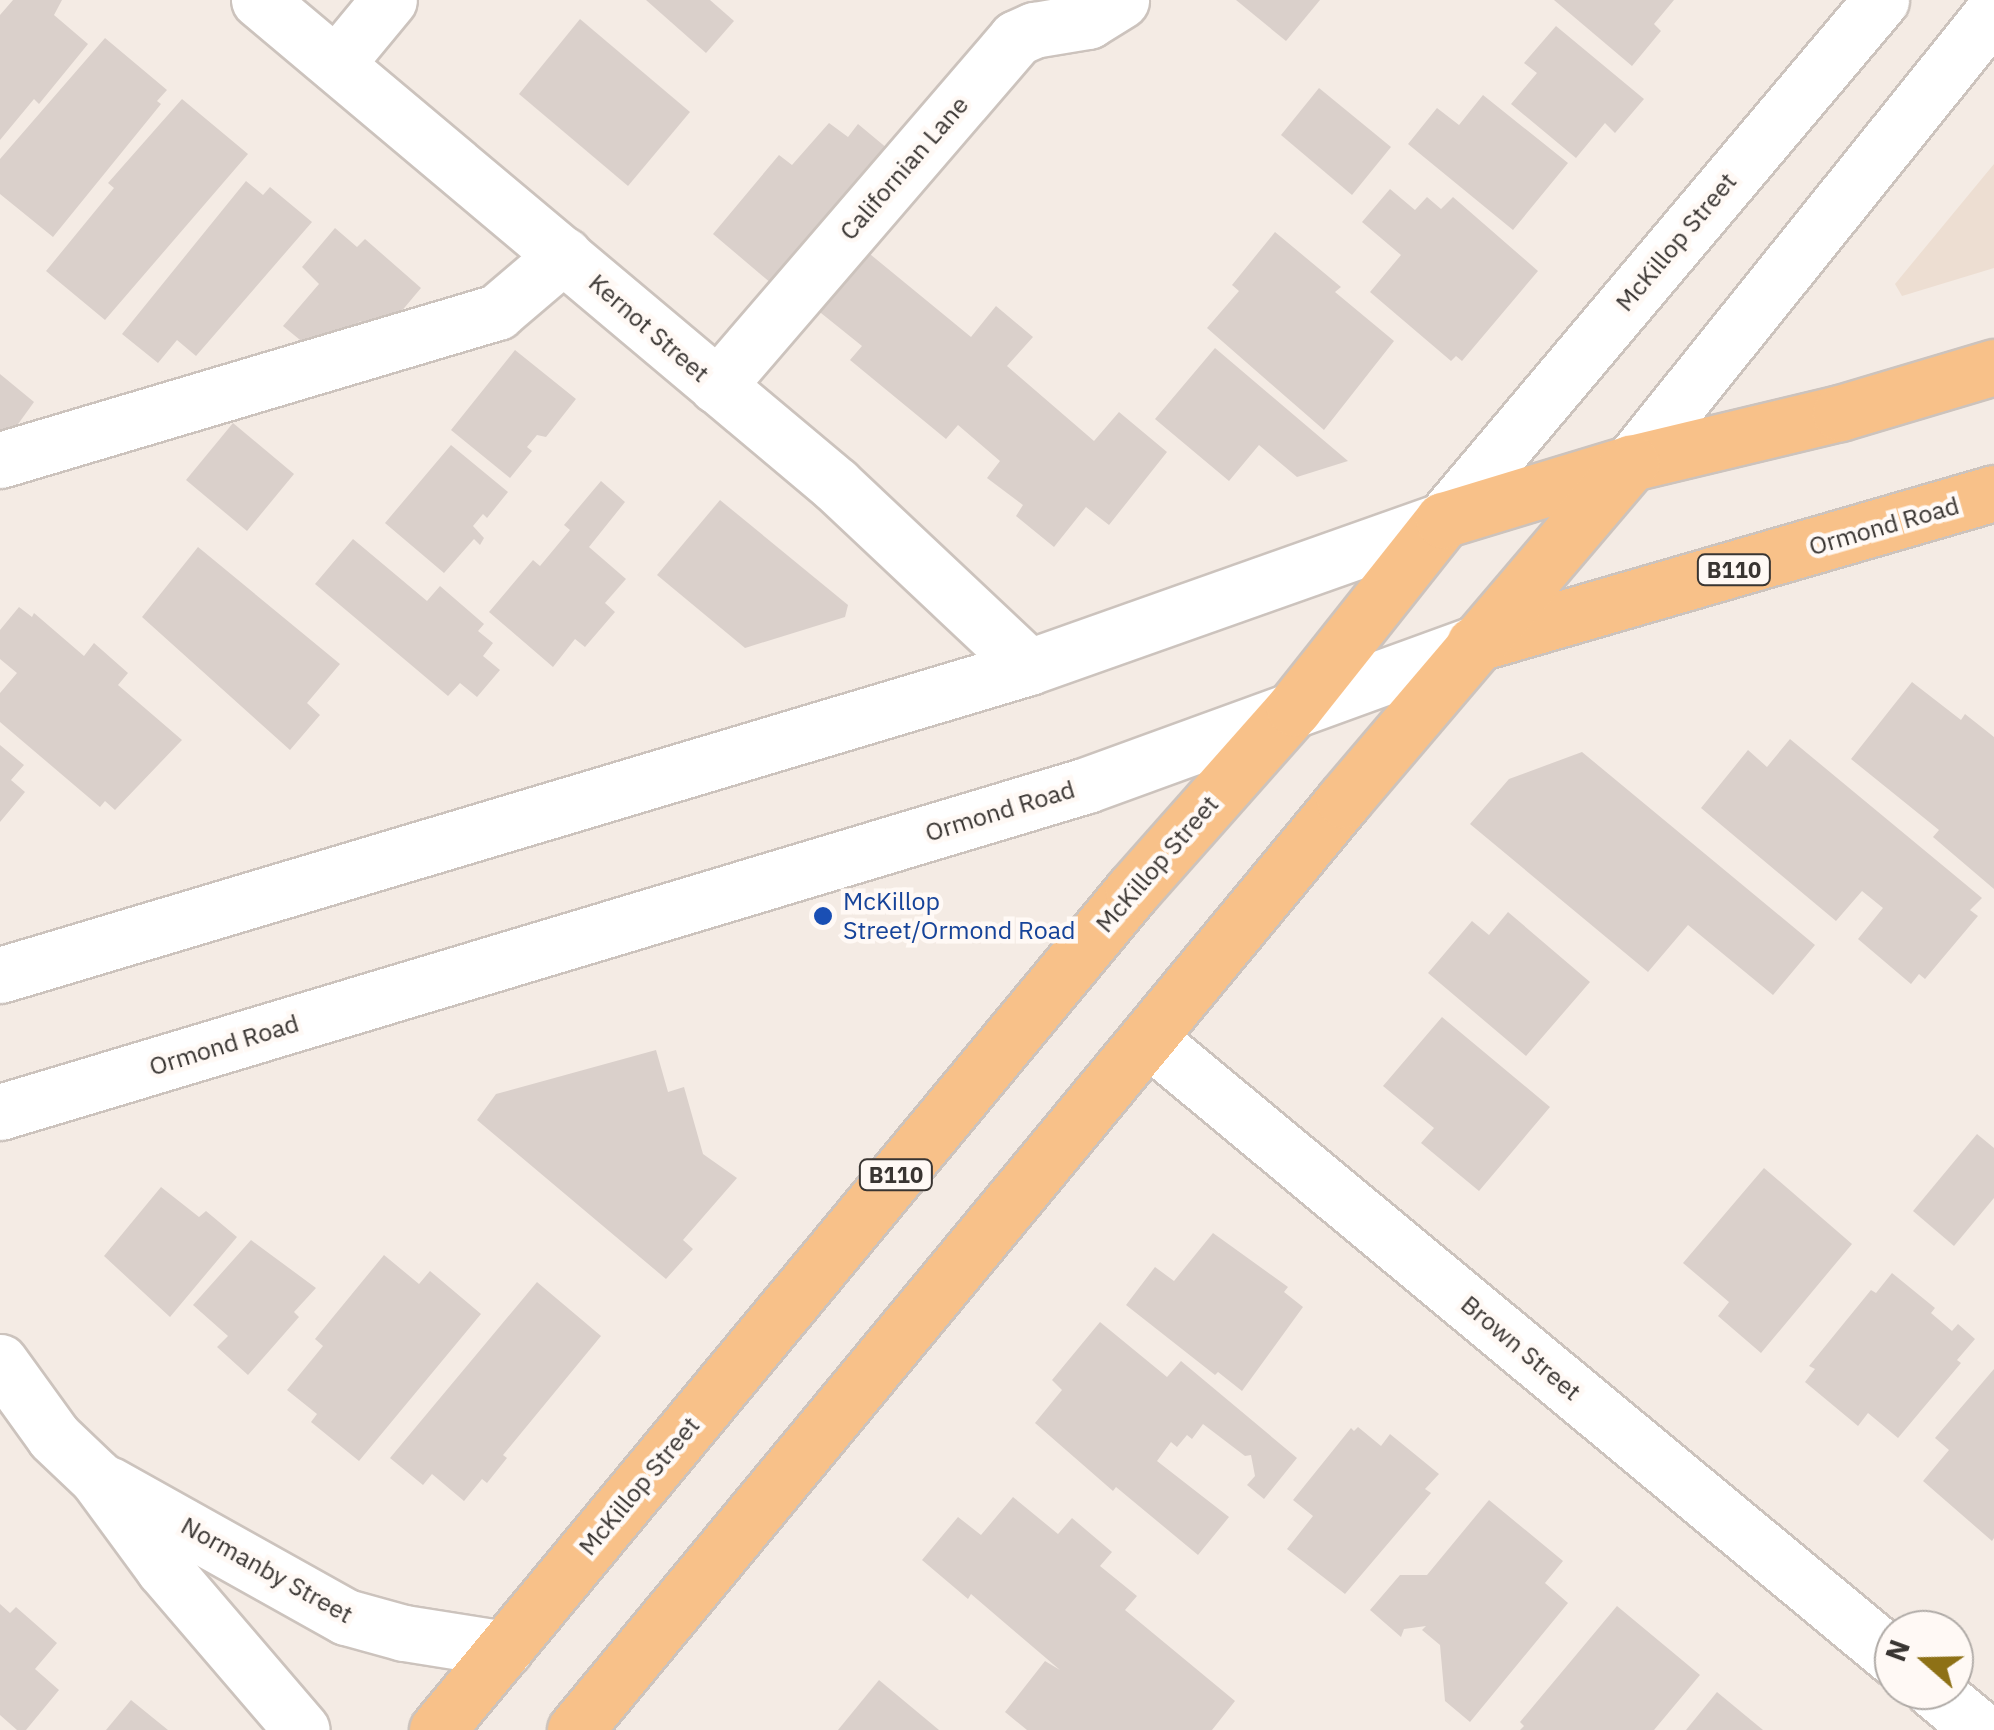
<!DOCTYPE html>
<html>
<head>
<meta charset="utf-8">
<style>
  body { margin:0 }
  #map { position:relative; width:1994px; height:1730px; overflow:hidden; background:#f4ebe4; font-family:"IBM Plex Sans",sans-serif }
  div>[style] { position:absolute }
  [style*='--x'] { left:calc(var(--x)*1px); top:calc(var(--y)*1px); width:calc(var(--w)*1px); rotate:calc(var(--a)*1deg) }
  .built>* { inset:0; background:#edded2 }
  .building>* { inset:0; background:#dad0cb }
  .roads { filter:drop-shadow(2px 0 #ccc3bd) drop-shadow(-2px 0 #ccc3bd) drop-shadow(0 2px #ccc3bd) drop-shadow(0 -2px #ccc3bd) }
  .minor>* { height:55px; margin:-27.5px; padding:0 27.5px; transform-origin:27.5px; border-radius:27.5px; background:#fff }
  .highway>* { height:55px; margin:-27.5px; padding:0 27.5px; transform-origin:27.5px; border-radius:27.5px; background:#f8c189 }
  .dots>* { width:28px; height:28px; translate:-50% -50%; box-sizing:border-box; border:5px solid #fff9f5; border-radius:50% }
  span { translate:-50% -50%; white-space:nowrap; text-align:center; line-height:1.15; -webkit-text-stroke:9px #fff9f5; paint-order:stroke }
  .shield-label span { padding:2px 8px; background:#fff9f5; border:2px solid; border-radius:8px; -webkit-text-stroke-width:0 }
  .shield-label { font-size:22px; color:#393532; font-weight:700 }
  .street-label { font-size:25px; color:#393532 }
  .transit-label { font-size:25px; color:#164399 }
  .left { translate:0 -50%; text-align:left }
  .north { position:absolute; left:1874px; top:1610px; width:100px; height:100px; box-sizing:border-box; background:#fff9f5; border:2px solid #b0aba7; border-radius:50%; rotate:290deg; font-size:28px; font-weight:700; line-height:40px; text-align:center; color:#393532 }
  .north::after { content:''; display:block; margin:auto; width:35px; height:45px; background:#8e7116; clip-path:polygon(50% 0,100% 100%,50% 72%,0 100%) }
</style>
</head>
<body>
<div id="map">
  <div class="built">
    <div style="clip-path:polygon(1994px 164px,1994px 268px,1902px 296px,1895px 284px)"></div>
  </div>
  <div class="building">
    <div style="clip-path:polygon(13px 0,62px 0,54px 15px,88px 44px,39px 104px,34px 99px,0 140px,0 15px)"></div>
    <div style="clip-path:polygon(646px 0,710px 0,734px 21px,706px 53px)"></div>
    <div style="clip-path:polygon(1236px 0,1320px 0,1286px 41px)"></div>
    <div style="clip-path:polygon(1554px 0,1674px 0,1654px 24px,1661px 31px,1632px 66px)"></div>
    <div style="clip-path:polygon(580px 19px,690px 112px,628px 186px,519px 94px)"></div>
    <div style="clip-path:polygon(1556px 26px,1644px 99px,1615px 133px,1605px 123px,1576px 158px,1511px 104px,1537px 73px,1524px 63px)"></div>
    <div style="clip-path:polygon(105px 38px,167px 90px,157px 101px,161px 104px,53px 237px,0 194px,0 159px)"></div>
    <div style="clip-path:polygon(1319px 88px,1391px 147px,1352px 195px,1281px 135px)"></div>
    <div style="clip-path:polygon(1483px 95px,1568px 163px,1513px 230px,1408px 144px,1437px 108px,1459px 125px)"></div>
    <div style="clip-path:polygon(182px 99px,248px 154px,105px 320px,46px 271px,114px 188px,108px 183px)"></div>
    <div style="clip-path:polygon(829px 123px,848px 137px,858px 124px,888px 149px,778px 289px,713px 234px,779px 155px,792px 165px)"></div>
    <div style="clip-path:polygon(246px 181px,263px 195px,270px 187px,312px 222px,196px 356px,177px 340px,158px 363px,122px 334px)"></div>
    <div style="clip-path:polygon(1390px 189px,1415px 210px,1427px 197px,1441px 209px,1453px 197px,1538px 271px,1462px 361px,1456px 356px,1451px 361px,1370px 292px,1401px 255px,1362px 222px)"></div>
    <div style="clip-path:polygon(335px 228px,357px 247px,365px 239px,421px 288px,384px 332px,375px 334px,360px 321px,340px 344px,316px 353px,283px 326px,319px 284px,302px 267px)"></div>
    <div style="clip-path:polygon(1275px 232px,1341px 287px,1335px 292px,1394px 341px,1324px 430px,1207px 328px,1239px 291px,1232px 285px)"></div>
    <div style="clip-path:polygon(865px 250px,971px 337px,996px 306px,1033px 337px,1007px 366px,1094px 441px,1119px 412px,1167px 452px,1109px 525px,1086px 507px,1054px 547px,1016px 516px,1023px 505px,987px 478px,1000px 461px,958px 425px,946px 439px,850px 360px,862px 346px,816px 309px)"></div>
    <div style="clip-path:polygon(1215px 348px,1348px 461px,1297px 477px,1259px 445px,1229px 481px,1155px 419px)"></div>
    <div style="clip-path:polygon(515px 350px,576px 399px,546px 437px,537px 435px,527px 447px,532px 451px,510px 478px,451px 430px)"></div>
    <div style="clip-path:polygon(0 374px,34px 402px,0 449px)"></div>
    <div style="clip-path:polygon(233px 423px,294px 474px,247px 531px,186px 480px)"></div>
    <div style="clip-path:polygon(451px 445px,508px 492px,487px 518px,483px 514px,473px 526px,484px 538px,480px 545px,474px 539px,444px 573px,385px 523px)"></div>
    <div style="clip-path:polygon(601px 481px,625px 502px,589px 547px,626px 579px,605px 603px,615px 612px,585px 647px,575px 639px,553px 667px,489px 612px,533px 560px,540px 566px,570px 530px,564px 525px)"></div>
    <div style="clip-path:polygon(720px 500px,848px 605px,845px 617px,745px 648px,657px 575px)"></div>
    <div style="clip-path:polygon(353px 539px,427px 601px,440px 586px,484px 624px,478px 631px,493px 643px,483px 656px,500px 670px,477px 697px,460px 683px,448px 696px,315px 584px)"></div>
    <div style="clip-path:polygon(198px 547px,340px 664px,307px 703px,320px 715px,290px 750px,142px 617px)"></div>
    <div style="clip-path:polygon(19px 607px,32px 617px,34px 613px,84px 656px,94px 643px,128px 673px,118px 685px,182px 740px,115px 810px,105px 801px,100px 807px,0 722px,0 693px,17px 673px,0 659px,0 630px)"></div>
    <div style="clip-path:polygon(1912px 682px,1961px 720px,1965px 714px,1994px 737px,1994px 889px,1933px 837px,1939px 830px,1851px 759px)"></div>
    <div style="clip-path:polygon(1790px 739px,1982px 898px,1970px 910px,1978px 916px,1925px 979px,1919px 974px,1911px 984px,1858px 939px,1883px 908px,1862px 891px,1836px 921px,1701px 808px,1748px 750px,1767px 767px)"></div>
    <div style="clip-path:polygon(0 745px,24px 765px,11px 780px,25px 792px,0 822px)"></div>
    <div style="clip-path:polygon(1582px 752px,1815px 945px,1773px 995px,1688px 925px,1648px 972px,1470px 824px,1509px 779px)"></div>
    <div style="clip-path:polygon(1508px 912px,1590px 982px,1526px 1056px,1428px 973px,1472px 921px,1489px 935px)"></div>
    <div style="clip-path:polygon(1442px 1017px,1550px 1107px,1479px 1191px,1421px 1143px,1434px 1128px,1383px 1086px)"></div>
    <div style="clip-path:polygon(656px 1050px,668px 1092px,684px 1087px,703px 1154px,737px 1178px,683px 1240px,693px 1249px,666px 1279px,477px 1120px,496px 1094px)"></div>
    <div style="clip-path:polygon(1977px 1134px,1994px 1148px,1994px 1198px,1954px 1246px,1913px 1211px)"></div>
    <div style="clip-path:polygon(1764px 1168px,1852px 1244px,1761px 1353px,1718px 1316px,1729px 1302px,1683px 1263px)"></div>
    <div style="clip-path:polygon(161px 1187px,199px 1217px,206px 1211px,237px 1237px,170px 1317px,104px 1256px)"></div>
    <div style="clip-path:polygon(1213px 1233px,1288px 1287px,1284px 1292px,1303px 1307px,1242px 1391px,1218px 1372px,1215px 1375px,1126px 1305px,1155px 1267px,1174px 1281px)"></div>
    <div style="clip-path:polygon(251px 1240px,316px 1288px,294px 1312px,299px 1317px,248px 1375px,217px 1347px,228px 1336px,193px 1305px)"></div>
    <div style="clip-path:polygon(384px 1255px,419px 1284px,430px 1271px,481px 1314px,359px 1461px,311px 1422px,317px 1414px,287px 1390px,323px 1346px,315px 1339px)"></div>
    <div style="clip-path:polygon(1892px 1273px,1935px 1308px,1931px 1313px,1952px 1331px,1958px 1324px,1975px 1339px,1957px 1360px,1961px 1363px,1898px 1438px,1868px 1413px,1858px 1426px,1805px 1382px,1815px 1369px,1809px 1366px,1871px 1290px,1876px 1293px)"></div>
    <div style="clip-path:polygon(537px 1282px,601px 1336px,503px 1455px,507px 1458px,487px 1483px,482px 1479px,464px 1501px,432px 1474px,423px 1485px,390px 1458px)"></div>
    <div style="clip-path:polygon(1100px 1322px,1167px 1377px,1181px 1361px,1297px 1458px,1264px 1499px,1247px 1485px,1255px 1476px,1251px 1455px,1245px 1456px,1203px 1424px,1192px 1439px,1187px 1435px,1177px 1447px,1171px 1442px,1157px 1461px,1229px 1517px,1198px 1555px,1116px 1487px,1113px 1491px,1035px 1423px,1062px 1390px,1052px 1380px)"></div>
    <div style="clip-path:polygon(1994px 1369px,1994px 1538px,1992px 1541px,1923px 1481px,1949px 1450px,1935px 1438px)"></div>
    <div style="clip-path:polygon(1358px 1427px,1381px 1446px,1390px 1434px,1439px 1474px,1425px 1489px,1431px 1493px,1345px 1594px,1287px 1549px,1313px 1516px,1293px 1500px,1351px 1428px,1354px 1431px)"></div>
    <div style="clip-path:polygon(1013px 1497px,1058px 1534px,1072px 1518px,1112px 1552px,1100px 1566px,1137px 1596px,1125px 1610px,1235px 1701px,1212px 1730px,1027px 1730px,1005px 1712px,1045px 1661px,1060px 1670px,971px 1594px,968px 1599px,922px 1560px,958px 1517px,981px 1535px)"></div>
    <div style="clip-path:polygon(1489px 1500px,1563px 1561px,1545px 1583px,1568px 1603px,1470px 1722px,1445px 1701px,1440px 1645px,1422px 1630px,1426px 1626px,1404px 1629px,1401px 1637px,1370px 1610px,1400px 1575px,1427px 1575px)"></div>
    <div style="clip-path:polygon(0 1604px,10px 1613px,16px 1607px,57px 1643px,35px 1669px,59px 1690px,26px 1730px,17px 1730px,0 1715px)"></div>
    <div style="clip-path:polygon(1617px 1606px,1700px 1675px,1654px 1730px,1520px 1730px,1524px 1726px,1520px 1722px)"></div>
    <div style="clip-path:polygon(879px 1680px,939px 1730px,838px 1730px)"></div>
    <div style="clip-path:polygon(1717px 1692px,1763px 1730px,1686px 1730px)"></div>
    <div style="clip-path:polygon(131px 1700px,168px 1730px,106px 1730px)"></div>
  </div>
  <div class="roads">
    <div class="minor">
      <div style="--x:259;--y:0;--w:754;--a:40.05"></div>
      <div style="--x:836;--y:485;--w:265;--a:43.3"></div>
      <div style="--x:336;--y:64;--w:83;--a:-50.4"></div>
      <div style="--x:717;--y:386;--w:459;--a:-49.3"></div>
      <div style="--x:1016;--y:38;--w:20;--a:-24"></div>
      <div style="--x:1034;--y:30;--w:55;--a:-9.5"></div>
      <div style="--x:1088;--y:21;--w:39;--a:-32"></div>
      <div style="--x:0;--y:460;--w:519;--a:-16.58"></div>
      <div style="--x:497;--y:312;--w:88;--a:-40.4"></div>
      <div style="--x:1631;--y:463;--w:580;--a:-51.23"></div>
      <div style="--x:0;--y:975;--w:1074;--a:-16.66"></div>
      <div style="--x:1029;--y:667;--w:439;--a:-19.5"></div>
      <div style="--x:1443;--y:520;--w:680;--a:-49.89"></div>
      <div style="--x:1149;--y:1039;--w:969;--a:39.72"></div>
      <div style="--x:0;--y:1112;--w:1135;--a:-16.74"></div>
      <div style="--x:1087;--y:785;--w:412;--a:-20"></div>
      <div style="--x:0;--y:1362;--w:92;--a:54.2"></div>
      <div style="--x:54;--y:1437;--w:59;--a:43.6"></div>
      <div style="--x:97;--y:1478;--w:112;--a:53.7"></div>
      <div style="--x:163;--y:1568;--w:213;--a:49.4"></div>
      <div style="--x:108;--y:1484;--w:273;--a:29.2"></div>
      <div style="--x:346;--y:1617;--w:60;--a:15.4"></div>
      <div style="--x:404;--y:1633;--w:102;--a:9"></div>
      <div style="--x:1933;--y:1690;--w:62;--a:39.8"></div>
    </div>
    <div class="highway">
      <div style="--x:1474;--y:644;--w:541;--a:-16.19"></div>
      <div style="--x:437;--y:1730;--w:1091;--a:-50.36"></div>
      <div style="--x:1133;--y:890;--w:243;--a:-48.5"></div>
      <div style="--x:1294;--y:708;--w:240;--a:-51.6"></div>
      <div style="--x:1443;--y:520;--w:196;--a:-16.9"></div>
      <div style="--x:1631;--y:463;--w:215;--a:-13.5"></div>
      <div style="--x:1840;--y:413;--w:161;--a:-16.6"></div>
      <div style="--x:575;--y:1730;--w:1207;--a:-50.41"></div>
      <div style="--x:1344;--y:800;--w:443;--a:-49.6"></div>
    </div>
  </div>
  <div class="dots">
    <div style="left:823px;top:916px;background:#1a4fb4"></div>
  </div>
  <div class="shield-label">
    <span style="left:1734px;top:570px">B110</span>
    <span style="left:896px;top:1175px">B110</span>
  </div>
  <div class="street-label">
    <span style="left:904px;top:168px;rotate:-49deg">Californian Lane</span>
    <span style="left:1676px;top:242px;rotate:-50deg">McKillop Street</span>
    <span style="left:649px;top:328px;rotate:41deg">Kernot Street</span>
    <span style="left:1884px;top:526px;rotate:-16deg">Ormond Road</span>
    <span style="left:1000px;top:811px;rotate:-17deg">Ormond Road</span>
    <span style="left:1157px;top:864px;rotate:-49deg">McKillop Street</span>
    <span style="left:224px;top:1045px;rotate:-17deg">Ormond Road</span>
    <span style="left:1521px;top:1348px;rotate:40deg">Brown Street</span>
    <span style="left:639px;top:1486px;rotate:-50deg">McKillop Street</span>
    <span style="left:267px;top:1570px;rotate:29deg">Normanby Street</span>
  </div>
  <div class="transit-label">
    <span class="left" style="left:843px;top:916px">McKillop<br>Street/Ormond Road</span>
  </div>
  <div class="north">N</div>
</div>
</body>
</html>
